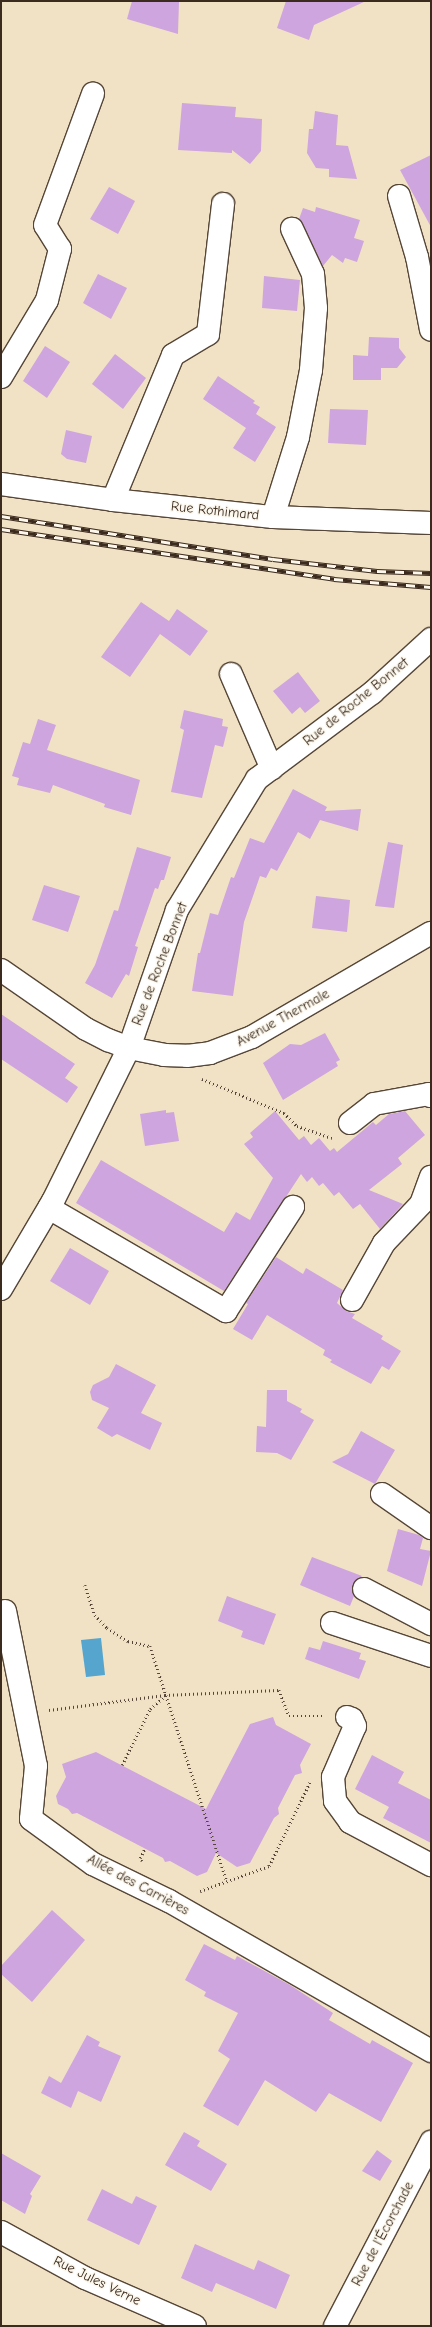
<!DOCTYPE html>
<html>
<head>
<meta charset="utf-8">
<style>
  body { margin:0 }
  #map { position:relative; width:432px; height:2327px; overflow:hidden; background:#f1e2c5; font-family:"Comic Neue",sans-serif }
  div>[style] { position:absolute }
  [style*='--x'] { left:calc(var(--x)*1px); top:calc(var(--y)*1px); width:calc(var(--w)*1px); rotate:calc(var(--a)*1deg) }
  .water>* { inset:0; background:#55a5cf }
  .building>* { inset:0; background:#cea5de }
  .path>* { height:2.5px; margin-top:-1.25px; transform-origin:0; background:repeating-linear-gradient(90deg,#564637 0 1px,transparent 0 4px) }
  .roads { filter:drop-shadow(1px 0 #564637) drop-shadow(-1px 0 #564637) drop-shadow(0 1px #564637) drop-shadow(0 -1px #564637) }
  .minor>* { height:22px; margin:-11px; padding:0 11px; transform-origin:11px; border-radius:11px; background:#fff }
  .major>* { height:22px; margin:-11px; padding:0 11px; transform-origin:11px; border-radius:11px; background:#fff }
  .rail>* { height:4.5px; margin-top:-2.25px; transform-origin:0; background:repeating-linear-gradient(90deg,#fbf7ec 0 9px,#3b2a1e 0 18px); box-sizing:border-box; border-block:1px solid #3b2a1e }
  span { translate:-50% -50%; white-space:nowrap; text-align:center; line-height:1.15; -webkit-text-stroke:3px #fbf7ec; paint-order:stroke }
  .street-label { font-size:14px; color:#3b2a1e }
  .frame { position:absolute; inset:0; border:2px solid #3b2a1e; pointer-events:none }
</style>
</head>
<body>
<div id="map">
  <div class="water">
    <div style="clip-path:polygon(101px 1638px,105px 1675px,86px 1677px,81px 1640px)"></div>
  </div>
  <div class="building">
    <div style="clip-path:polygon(132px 1px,179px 1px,178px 34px,127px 19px)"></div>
    <div style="clip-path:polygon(286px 1px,366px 1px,314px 25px,309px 40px,277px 28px)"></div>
    <div style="clip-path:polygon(182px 103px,236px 107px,235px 117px,262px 119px,261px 151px,250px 164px,232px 150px,232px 153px,178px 150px)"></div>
    <div style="clip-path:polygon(315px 111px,338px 115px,336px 145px,348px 146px,357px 179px,329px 177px,329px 169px,316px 168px,307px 153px,309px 129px,313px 129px)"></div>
    <div style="clip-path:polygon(431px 155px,431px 227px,400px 170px)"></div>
    <div style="clip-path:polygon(109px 187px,135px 201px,118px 234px,90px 219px)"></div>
    <div style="clip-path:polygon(316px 207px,360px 220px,354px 238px,364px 241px,357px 262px,345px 258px,343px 263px,332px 255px,323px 266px,299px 219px,303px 208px,315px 212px)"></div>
    <div style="clip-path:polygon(98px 274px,127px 288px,111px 319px,83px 303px)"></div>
    <div style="clip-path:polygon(264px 276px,300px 280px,297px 311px,262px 308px)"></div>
    <div style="clip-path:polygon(369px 337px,399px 338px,399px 348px,406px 357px,397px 368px,381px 368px,381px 380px,353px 380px,353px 355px,368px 356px)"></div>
    <div style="clip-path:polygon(45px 346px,70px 362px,47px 398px,23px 381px)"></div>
    <div style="clip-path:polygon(115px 354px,146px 378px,123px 409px,92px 384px)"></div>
    <div style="clip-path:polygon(218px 376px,255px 401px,253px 403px,260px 407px,256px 414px,276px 427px,255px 462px,233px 448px,246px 428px,203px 399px)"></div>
    <div style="clip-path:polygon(330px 409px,368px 410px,366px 445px,328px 443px)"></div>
    <div style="clip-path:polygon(66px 430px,92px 436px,86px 463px,67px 459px,61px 454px)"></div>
    <div style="clip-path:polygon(141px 602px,169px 621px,177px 609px,208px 631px,190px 656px,160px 634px,130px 677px,101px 657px)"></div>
    <div style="clip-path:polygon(298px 672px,320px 701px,305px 713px,300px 707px,292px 714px,273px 691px)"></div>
    <div style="clip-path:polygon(184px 710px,223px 719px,222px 726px,228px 727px,223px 747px,215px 745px,202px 798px,171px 792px,184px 730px,180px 728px)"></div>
    <div style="clip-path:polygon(38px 719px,56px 725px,47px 750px,140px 780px,131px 815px,104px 807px,105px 804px,53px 785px,50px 793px,17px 785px,19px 778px,12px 776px,23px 742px,30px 744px)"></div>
    <div style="clip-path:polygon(293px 789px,327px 807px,325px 811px,361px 809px,358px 831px,320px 820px,310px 839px,298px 832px,277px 871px,271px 868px,266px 878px,260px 876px,244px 922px,233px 996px,192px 991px,198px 953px,200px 953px,210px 913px,218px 915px,231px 877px,234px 878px,250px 838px,264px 843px)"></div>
    <div style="clip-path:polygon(388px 842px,403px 845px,394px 908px,375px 906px)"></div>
    <div style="clip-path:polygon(137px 847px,171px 857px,164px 880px,161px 880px,158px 889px,155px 888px,135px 946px,138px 947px,129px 976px,126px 974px,112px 998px,85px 983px,95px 965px,114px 910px,118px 911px)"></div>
    <div style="clip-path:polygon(44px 885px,80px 896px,68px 932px,32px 920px)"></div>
    <div style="clip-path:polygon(316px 896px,350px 900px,347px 932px,312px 928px)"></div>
    <div style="clip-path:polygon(1px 1014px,75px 1064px,65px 1078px,78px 1087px,67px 1103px,1px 1059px)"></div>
    <div style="clip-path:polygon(325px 1033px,340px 1060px,336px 1062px,338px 1066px,283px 1100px,263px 1063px,290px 1044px,301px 1045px)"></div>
    <div style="clip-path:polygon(166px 1110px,166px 1113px,174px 1112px,179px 1141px,145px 1146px,140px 1114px)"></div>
    <div style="clip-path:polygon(275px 1111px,299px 1140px,304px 1136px,311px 1145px,319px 1138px,330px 1151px,334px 1148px,337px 1152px,373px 1122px,376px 1125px,389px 1114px,405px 1111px,425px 1135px,398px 1158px,402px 1164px,369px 1190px,403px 1204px,380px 1229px,360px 1204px,353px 1209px,339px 1192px,334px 1196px,323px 1183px,319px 1186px,312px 1177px,307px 1182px,301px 1174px,224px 1291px,76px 1203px,101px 1160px,224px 1232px,236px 1212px,250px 1220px,273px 1178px,244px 1144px,253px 1137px,250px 1133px)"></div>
    <div style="clip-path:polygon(70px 1248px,109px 1271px,90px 1305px,50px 1281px)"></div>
    <div style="clip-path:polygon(276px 1257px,303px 1274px,306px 1268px,343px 1290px,337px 1303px,346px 1311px,355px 1314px,352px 1318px,383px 1336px,381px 1339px,401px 1351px,389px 1370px,382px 1366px,371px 1384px,330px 1362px,332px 1360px,323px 1355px,325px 1350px,267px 1315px,252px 1340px,233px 1329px,248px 1304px,246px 1303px)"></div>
    <div style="clip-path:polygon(116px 1364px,156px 1385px,141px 1413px,162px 1423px,150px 1450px,117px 1434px,112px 1437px,97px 1428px,109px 1408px,92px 1400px,90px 1392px,93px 1385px,109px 1377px)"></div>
    <div style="clip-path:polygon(267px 1390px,287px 1390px,287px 1401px,302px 1409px,300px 1412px,314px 1420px,291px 1460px,277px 1453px,256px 1452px,257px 1426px,266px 1427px)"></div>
    <div style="clip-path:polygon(361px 1431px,395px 1450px,375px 1484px,332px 1462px,348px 1454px)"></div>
    <div style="clip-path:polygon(398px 1529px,419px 1535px,423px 1538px,420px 1549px,431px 1551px,422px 1586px,387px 1571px)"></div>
    <div style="clip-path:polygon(312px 1557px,362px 1576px,353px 1584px,352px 1590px,354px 1596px,350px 1606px,300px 1585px)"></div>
    <div style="clip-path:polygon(227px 1596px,276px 1614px,264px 1645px,241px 1637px,243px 1631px,218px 1621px)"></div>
    <div style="clip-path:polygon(323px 1641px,361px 1653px,359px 1659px,366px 1661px,359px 1679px,305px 1659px,309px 1647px,320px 1650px)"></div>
    <div style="clip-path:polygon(273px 1717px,276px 1725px,311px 1744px,300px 1765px,302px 1773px,295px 1775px,278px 1808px,279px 1814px,274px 1818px,250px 1863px,237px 1867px,216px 1853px,207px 1872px,197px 1876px,170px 1861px,165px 1862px,163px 1858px,77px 1813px,72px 1814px,68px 1809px,58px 1804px,56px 1796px,66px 1777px,62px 1764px,96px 1752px,206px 1809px,250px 1724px)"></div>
    <div style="clip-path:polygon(372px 1755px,404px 1772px,398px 1783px,431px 1800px,431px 1843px,383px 1818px,389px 1807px,355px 1789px)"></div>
    <div style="clip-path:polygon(52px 1910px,85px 1940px,32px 2002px,1px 1974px,1px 1966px)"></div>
    <div style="clip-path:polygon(204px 1944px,235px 1960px,237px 1956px,290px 1985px,333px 2013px,329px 2020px,370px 2044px,372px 2040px,413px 2063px,381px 2122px,329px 2093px,316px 2112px,265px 2080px,238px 2126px,203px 2106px,230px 2059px,218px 2051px,238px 2013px,204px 1996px,206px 1992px,185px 1980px)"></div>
    <div style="clip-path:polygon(87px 2035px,100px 2042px,98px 2046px,121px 2056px,101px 2102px,78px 2091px,71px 2108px,41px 2093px,49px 2076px,61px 2083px)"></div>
    <div style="clip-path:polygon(184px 2132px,200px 2141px,197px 2146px,227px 2164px,211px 2191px,165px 2165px)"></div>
    <div style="clip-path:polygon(377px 2150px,392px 2161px,380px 2181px,362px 2171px)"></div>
    <div style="clip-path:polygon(1px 2153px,41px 2176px,30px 2194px,32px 2196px,25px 2214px,1px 2200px)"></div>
    <div style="clip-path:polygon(102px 2189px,132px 2204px,136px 2196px,157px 2206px,139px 2245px,87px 2220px)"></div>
    <div style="clip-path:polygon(195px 2244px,254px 2270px,258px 2260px,290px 2275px,276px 2309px,216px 2283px,212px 2292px,181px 2278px)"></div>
  </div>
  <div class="path">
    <div style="--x:202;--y:1079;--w:89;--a:22.5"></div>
    <div style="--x:284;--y:1113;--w:18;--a:45"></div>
    <div style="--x:297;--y:1126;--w:37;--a:19"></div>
    <div style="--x:85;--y:1585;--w:32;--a:72"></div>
    <div style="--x:95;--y:1615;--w:18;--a:47"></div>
    <div style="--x:107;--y:1628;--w:25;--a:32"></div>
    <div style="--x:128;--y:1641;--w:23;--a:13"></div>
    <div style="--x:150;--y:1646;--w:247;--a:71.9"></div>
    <div style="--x:49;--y:1710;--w:117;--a:-7.4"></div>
    <div style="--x:165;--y:1695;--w:114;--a:-2.5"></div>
    <div style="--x:279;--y:1690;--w:28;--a:69"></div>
    <div style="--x:289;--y:1716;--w:36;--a:0"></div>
    <div style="--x:122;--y:1765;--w:63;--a:-63.4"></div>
    <div style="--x:150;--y:1709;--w:20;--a:-41"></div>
    <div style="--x:142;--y:1861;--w:4;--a:-124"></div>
    <div style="--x:140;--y:1858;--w:11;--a:-63"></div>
    <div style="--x:200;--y:1891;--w:73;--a:-19.9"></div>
    <div style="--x:269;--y:1866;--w:93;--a:-64"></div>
  </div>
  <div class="roads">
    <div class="minor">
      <div style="--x:399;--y:196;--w:64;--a:73.6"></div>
      <div style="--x:417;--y:257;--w:74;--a:79.1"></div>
      <div style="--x:1;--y:377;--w:90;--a:-59.1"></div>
      <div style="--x:47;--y:300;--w:53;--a:-75.7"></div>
      <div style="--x:60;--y:249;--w:28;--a:-122"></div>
      <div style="--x:45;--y:225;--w:140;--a:-69.9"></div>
      <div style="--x:1;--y:484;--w:113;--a:8.1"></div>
      <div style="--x:113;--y:500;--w:161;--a:6.1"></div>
      <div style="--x:273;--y:517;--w:158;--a:2.2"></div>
      <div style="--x:113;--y:500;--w:157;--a:-67.5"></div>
      <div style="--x:173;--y:355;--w:41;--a:-31"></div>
      <div style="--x:208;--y:334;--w:131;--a:-83.4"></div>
      <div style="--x:273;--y:517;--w:84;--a:-72.6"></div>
      <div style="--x:298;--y:437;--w:68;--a:-79"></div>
      <div style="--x:311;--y:370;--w:62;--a:-85.4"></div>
      <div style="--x:316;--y:308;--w:34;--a:-95"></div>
      <div style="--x:313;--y:274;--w:50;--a:-115"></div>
      <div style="--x:231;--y:674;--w:103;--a:66.7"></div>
      <div style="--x:350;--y:1123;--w:31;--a:-38"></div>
      <div style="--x:374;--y:1104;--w:56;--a:-10.3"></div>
      <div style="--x:429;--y:1094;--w:3;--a:45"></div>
      <div style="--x:49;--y:1208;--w:205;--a:30.2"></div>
      <div style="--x:226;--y:1311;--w:124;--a:-57.2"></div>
      <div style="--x:1;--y:1289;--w:102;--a:-59.4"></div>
      <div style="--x:53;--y:1201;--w:171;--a:-63.6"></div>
      <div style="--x:129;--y:1048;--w:146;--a:-70.8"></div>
      <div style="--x:177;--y:910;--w:153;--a:-58.6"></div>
      <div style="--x:257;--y:779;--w:144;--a:-36.8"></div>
      <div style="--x:372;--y:693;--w:80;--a:-42.5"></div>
      <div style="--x:352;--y:1300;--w:65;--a:-60.7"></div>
      <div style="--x:384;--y:1243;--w:54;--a:-46.5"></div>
      <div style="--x:421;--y:1204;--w:29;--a:-70"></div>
      <div style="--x:382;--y:1494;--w:60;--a:34.8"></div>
      <div style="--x:364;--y:1589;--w:76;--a:27.6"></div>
      <div style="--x:5;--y:1611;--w:158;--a:78.7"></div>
      <div style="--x:36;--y:1766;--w:53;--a:95.4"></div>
      <div style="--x:31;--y:1819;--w:77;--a:36"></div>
      <div style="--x:93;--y:1864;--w:85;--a:26"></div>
      <div style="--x:169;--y:1901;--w:302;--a:29.8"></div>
      <div style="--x:332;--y:1623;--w:104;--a:18.4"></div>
      <div style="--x:347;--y:1717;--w:5;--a:22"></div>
      <div style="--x:352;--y:1719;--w:8;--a:67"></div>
      <div style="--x:355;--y:1726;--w:56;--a:113.3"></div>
      <div style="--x:333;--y:1777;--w:24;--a:85"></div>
      <div style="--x:335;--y:1801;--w:26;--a:54"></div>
      <div style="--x:350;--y:1822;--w:92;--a:28"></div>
      <div style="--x:1;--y:2232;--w:96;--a:28.7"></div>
      <div style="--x:85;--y:2278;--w:120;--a:23.6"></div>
      <div style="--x:335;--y:2326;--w:208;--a:-62.4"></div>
    </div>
    <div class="major">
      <div style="--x:1;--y:970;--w:103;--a:34.8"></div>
      <div style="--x:86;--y:1029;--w:25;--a:27"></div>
      <div style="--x:108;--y:1040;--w:22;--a:21"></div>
      <div style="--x:129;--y:1048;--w:36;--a:11"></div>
      <div style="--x:164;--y:1055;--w:23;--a:2"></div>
      <div style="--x:187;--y:1056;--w:23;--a:-7"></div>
      <div style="--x:210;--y:1053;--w:45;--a:-20.9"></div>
      <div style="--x:252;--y:1037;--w:207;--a:-30.2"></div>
    </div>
  </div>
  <div class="rail">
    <div style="--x:1;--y:516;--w:275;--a:9"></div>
    <div style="--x:273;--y:559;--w:105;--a:6.6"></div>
    <div style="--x:377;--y:571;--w:54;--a:2.1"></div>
    <div style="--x:1;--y:529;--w:337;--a:8.5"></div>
    <div style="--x:334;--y:579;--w:97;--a:4.7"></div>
  </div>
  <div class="street-label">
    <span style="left:215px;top:511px;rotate:6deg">Rue Rothimard</span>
    <span style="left:356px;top:702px;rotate:-39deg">Rue de Roche Bonnet</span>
    <span style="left:160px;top:964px;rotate:-69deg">Rue de Roche Bonnet</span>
    <span style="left:283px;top:1018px;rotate:-29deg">Avenue Thermale</span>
    <span style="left:138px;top:1885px;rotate:28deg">Allée des Carrières</span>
    <span style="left:383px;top:2234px;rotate:-62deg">Rue de l'Écorchade</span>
    <span style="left:97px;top:2281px;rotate:26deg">Rue Jules Verne</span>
  </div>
  <div class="frame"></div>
</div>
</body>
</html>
